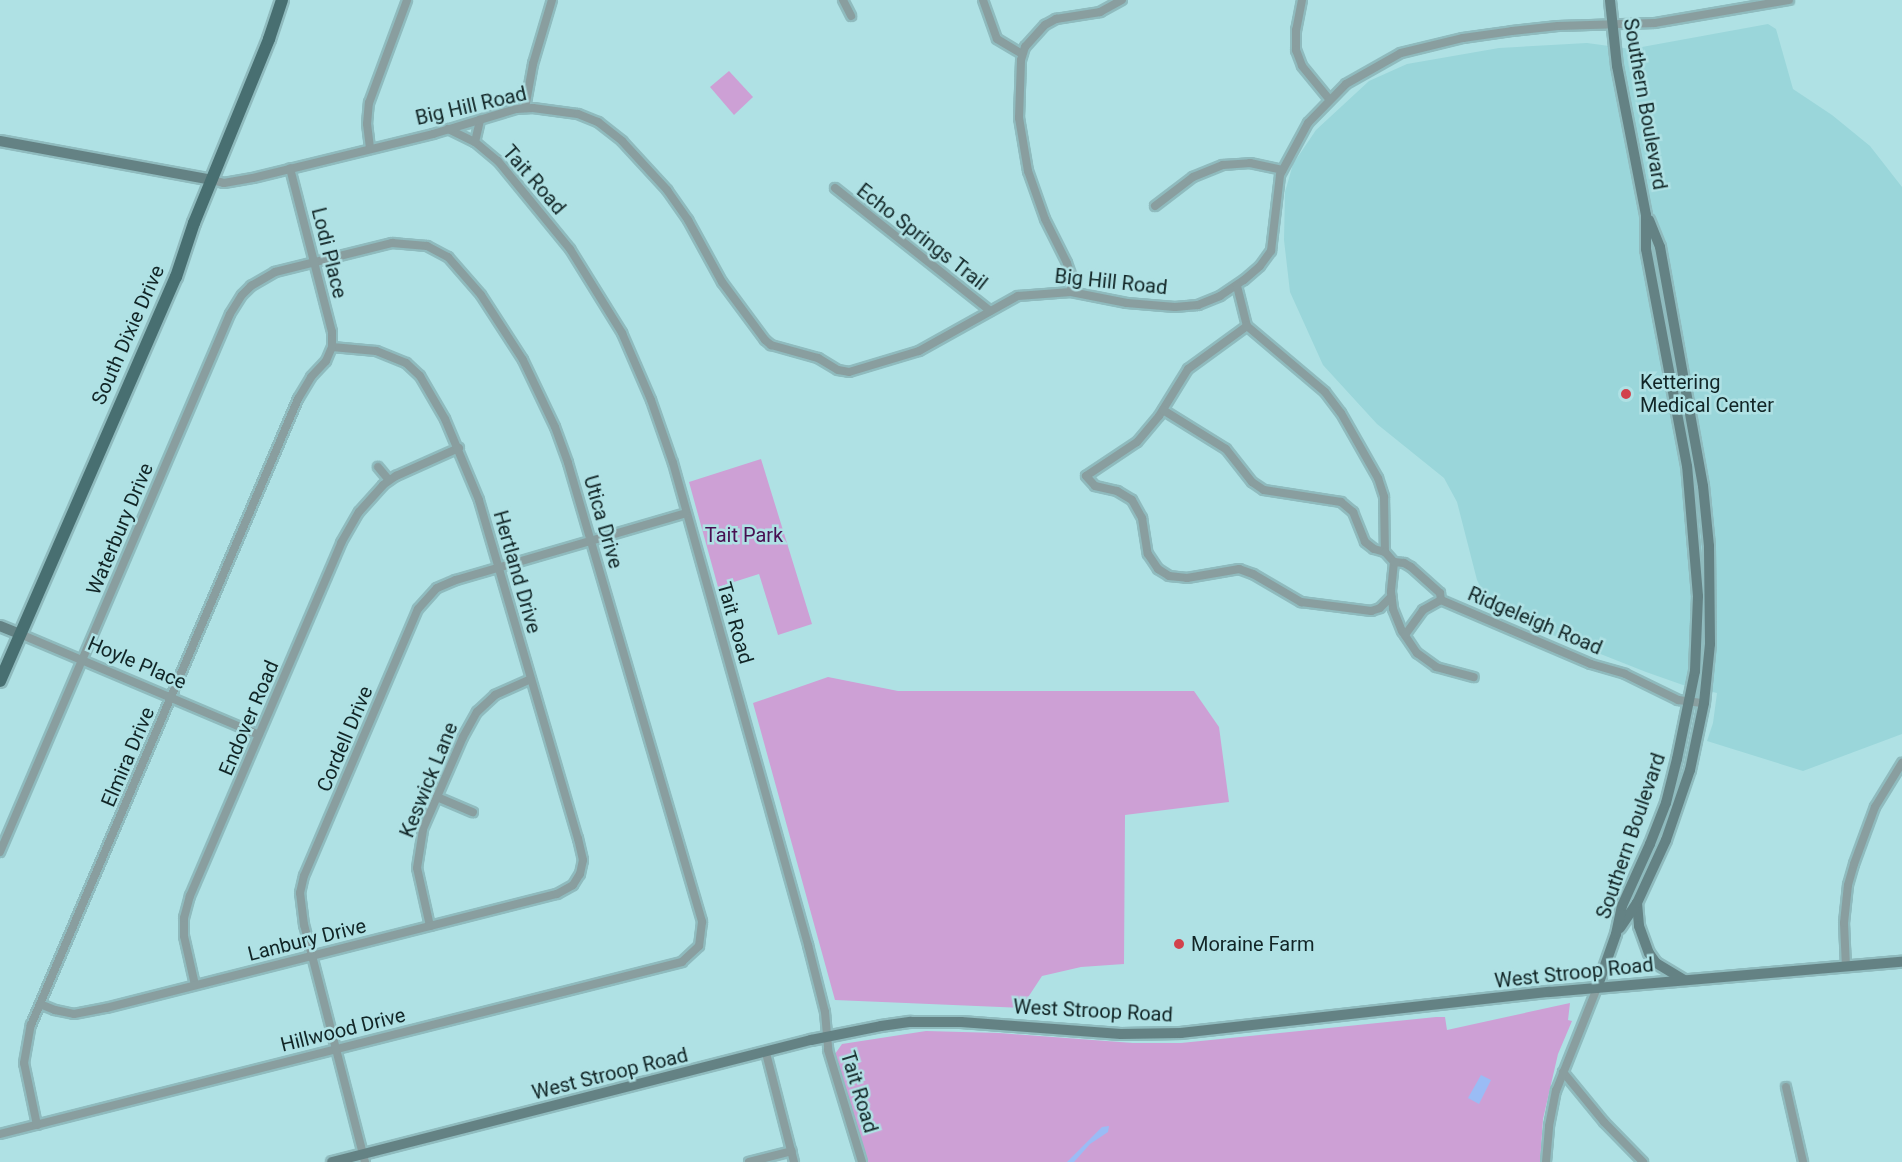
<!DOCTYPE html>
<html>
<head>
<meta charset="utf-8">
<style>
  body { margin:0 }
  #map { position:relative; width:1902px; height:1162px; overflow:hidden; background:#afe1e4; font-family:Roboto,sans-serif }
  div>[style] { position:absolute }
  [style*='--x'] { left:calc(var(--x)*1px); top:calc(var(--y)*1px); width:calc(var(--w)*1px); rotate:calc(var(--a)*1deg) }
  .built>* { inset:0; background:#9ad6da }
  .green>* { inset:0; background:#cda0d5 }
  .water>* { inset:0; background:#9abcf5 }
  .roads { filter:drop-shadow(2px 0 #8fbbbe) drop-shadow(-2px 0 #8fbbbe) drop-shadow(0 2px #8fbbbe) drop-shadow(0 -2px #8fbbbe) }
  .street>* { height:8px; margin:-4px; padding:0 4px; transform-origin:4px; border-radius:4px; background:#899e9f }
  .secondary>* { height:10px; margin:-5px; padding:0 5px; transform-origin:5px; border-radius:5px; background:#648284 }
  .primary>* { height:12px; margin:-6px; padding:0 6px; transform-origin:6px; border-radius:6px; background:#486f71 }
  .dots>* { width:16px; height:16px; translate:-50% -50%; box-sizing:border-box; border:3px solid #afe1e4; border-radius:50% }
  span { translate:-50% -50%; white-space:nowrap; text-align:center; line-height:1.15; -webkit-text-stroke:5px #afe1e4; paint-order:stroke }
  .street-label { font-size:20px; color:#112526 }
  .poi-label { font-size:20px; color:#112526 }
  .left { translate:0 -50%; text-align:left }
  .park-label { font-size:20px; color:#470f51 }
</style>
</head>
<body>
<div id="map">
  <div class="built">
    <div style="clip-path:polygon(1768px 24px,1776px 29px,1793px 89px,1832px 115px,1870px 146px,1902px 187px,1902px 734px,1803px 771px,1707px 741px,1713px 723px,1717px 693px,1683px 685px,1646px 672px,1499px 614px,1486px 598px,1477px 580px,1457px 502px,1444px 478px,1377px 424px,1323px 365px,1290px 292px,1284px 240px,1285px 192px,1293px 164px,1316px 130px,1369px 81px,1407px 64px,1499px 48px,1587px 43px,1631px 49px)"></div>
  </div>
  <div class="green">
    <div style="clip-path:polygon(729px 71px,753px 97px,734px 115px,710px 87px)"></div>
    <div style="clip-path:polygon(761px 459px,812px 624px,778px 635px,759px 574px,718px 587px,689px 482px)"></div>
    <div style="clip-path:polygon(828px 677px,898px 691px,1194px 691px,1219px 727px,1229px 802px,1125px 815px,1124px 964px,1081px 967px,1042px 976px,1021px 1008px,835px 1000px,753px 703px)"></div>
    <div style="clip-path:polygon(1570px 1003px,1568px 1020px,1572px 1021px,1558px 1054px,1543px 1119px,1540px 1162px,865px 1162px,835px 1054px,842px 1044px,926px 1031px,999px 1033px,1133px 1043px,1181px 1043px,1436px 1017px,1445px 1017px,1447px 1030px)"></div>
  </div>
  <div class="water">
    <div style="clip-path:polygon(1481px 1075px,1491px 1080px,1479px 1104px,1468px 1098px)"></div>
    <div style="clip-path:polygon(1109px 1126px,1108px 1132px,1090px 1144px,1074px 1162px,1067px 1162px,1102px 1127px)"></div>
  </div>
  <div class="roads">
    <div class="street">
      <div style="--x:843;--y:0;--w:18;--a:63"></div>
      <div style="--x:983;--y:0;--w:41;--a:70.3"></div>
      <div style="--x:997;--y:39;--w:29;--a:31"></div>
      <div style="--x:1302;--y:0;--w:31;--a:101"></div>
      <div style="--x:1296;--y:30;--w:20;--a:90"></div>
      <div style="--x:1296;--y:50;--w:17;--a:69"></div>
      <div style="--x:1302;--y:66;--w:43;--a:50.7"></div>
      <div style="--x:525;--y:108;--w:45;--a:-79.7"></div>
      <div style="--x:533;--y:64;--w:67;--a:-73.5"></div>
      <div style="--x:448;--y:129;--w:30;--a:26"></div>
      <div style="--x:475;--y:142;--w:30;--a:40"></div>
      <div style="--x:498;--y:161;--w:114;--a:50.7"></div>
      <div style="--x:570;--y:249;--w:99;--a:58.2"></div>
      <div style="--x:622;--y:333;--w:73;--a:66.6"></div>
      <div style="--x:651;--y:400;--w:67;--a:70.8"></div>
      <div style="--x:673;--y:463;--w:501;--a:74.35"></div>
      <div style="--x:808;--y:945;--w:69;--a:75.8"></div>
      <div style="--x:825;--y:1012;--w:38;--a:85"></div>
      <div style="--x:828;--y:1050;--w:117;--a:73.1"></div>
      <div style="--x:475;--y:142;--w:23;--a:-77"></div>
      <div style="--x:370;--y:148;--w:24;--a:-97"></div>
      <div style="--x:367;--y:124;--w:21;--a:-85"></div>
      <div style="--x:369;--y:103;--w:110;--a:-69.7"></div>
      <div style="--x:212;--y:180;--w:12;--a:14"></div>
      <div style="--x:224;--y:183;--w:29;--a:-10"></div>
      <div style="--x:253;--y:178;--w:185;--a:-13.7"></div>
      <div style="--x:433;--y:134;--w:87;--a:-16.8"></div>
      <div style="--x:516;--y:109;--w:17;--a:-3"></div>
      <div style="--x:533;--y:108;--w:45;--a:7.6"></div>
      <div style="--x:578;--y:114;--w:22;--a:22"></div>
      <div style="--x:598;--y:122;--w:31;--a:38"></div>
      <div style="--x:622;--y:141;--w:67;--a:47.4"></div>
      <div style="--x:667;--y:190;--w:37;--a:55"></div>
      <div style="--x:688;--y:220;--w:71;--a:61.3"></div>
      <div style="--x:722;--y:282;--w:72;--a:53.4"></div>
      <div style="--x:765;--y:340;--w:8;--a:40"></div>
      <div style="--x:771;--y:345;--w:49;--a:15.5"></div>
      <div style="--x:818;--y:358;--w:23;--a:31"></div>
      <div style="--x:838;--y:370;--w:11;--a:10"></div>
      <div style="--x:849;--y:372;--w:73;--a:-16.7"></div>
      <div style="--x:919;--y:351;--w:113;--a:-29.1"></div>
      <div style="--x:1018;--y:296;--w:53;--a:-4.3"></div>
      <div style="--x:1071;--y:292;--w:57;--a:11.1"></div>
      <div style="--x:1127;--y:303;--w:48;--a:4.8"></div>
      <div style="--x:1175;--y:307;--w:23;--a:-5"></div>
      <div style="--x:1198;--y:305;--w:24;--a:-22"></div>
      <div style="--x:1220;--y:296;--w:29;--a:-34"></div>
      <div style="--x:1244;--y:280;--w:21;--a:-41"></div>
      <div style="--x:1260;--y:266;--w:19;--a:-54"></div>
      <div style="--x:1271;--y:251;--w:77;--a:-83.2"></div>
      <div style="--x:1280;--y:175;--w:59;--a:-61.7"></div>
      <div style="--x:1308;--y:123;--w:54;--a:-45.7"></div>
      <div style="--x:1346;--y:84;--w:63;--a:-29.4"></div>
      <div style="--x:1401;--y:53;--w:64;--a:-13.6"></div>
      <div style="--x:1463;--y:38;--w:49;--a:-8.1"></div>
      <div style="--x:1512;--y:31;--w:46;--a:-6.2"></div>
      <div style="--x:1558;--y:26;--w:97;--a:-1.8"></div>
      <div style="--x:1655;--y:23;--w:136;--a:-9.7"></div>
      <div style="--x:835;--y:188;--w:198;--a:38.4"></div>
      <div style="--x:1155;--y:206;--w:48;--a:-37.3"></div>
      <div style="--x:1193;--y:177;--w:32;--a:-22"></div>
      <div style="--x:1223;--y:165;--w:27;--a:-4"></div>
      <div style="--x:1250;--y:163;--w:33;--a:12"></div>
      <div style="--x:1237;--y:286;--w:41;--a:76"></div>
      <div style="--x:1247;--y:326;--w:102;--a:40.2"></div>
      <div style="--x:1325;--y:392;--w:26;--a:53"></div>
      <div style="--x:1341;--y:413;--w:75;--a:60.4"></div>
      <div style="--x:1378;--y:478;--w:20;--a:72"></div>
      <div style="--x:1384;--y:497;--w:55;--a:89"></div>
      <div style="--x:1071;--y:292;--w:15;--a:-86"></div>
      <div style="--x:1072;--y:277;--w:15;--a:-110"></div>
      <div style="--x:1067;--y:263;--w:49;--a:-116.6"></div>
      <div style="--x:1045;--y:219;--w:51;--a:-109.5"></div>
      <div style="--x:1028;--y:171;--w:54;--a:-99.6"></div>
      <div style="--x:1019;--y:118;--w:58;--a:-88"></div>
      <div style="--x:1021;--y:60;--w:14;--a:-73"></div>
      <div style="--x:1025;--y:47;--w:30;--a:-48"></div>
      <div style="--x:1045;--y:25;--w:13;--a:-29"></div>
      <div style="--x:1056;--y:19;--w:45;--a:-9"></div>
      <div style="--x:1100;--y:12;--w:25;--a:-29"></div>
      <div style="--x:1247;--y:326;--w:73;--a:143.9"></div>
      <div style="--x:1188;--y:369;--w:55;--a:121.7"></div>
      <div style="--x:1159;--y:416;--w:34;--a:130"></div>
      <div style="--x:1137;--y:442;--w:61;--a:146.3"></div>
      <div style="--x:1086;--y:476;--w:13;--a:48"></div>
      <div style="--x:1095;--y:486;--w:23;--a:13"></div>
      <div style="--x:1117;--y:491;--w:17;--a:31"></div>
      <div style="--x:1132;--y:500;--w:21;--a:61"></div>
      <div style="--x:1142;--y:518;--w:36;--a:81"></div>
      <div style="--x:1148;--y:554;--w:18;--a:56"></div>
      <div style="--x:1158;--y:569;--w:13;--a:32"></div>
      <div style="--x:1169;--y:576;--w:18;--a:6"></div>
      <div style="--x:1187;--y:578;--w:53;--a:-9.8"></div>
      <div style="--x:1239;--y:569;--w:15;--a:20"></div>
      <div style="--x:1253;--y:574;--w:56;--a:30.3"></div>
      <div style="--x:1301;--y:602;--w:71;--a:7.3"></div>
      <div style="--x:1371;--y:611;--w:9;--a:-18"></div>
      <div style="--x:1380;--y:608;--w:16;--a:-45"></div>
      <div style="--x:1163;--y:410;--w:74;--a:31.8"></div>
      <div style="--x:1226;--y:449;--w:42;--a:51.8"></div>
      <div style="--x:1252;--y:482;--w:14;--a:34"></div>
      <div style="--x:1264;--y:490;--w:78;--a:8.9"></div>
      <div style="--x:1341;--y:502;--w:16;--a:40"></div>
      <div style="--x:1353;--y:512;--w:32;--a:68"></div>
      <div style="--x:1365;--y:542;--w:11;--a:38"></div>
      <div style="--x:1374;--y:549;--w:11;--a:15"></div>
      <div style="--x:1385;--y:552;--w:13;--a:48"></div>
      <div style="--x:378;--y:467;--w:17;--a:50"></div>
      <div style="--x:1394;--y:562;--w:30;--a:96"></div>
      <div style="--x:1391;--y:592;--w:17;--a:83"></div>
      <div style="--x:1393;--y:609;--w:24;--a:68"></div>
      <div style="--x:1402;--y:631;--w:27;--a:56"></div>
      <div style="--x:1417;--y:653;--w:24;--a:36"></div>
      <div style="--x:1436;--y:667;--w:39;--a:15"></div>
      <div style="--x:1394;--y:562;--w:10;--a:6"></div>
      <div style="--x:1404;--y:563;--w:8;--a:30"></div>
      <div style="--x:1411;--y:567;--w:39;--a:42"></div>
      <div style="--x:1440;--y:593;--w:7;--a:82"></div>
      <div style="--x:20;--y:634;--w:259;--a:22.9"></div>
      <div style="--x:1405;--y:635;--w:31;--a:-54"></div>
      <div style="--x:1423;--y:610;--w:21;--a:-29"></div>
      <div style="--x:1441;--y:600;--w:163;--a:23.1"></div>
      <div style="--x:1591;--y:664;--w:35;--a:16"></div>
      <div style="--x:1625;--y:674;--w:59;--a:26.1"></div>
      <div style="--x:1678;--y:700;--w:26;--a:7"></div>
      <div style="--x:437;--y:797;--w:39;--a:23"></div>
      <div style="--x:0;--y:852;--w:585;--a:-66.85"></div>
      <div style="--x:230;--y:314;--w:22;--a:-58"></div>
      <div style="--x:242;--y:295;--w:13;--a:-45"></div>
      <div style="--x:251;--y:286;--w:28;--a:-30"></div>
      <div style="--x:275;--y:272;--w:121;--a:-13.9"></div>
      <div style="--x:392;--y:243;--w:35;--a:5"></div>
      <div style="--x:427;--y:246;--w:24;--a:28"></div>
      <div style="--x:448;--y:257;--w:50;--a:49"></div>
      <div style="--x:481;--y:295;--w:77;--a:57.1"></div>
      <div style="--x:523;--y:360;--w:74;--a:64.5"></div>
      <div style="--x:555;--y:427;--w:38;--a:70"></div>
      <div style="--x:568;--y:463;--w:478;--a:73.7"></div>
      <div style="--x:702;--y:922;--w:24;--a:97"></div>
      <div style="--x:699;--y:946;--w:23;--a:137"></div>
      <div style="--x:682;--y:962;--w:703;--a:165.85"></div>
      <div style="--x:430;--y:926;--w:59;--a:-102.6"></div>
      <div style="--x:417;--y:868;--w:39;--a:-81"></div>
      <div style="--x:423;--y:829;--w:100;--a:-66.5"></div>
      <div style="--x:463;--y:737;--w:29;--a:-61"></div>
      <div style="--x:477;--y:712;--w:25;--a:-43"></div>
      <div style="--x:495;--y:695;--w:39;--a:-24"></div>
      <div style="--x:1846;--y:967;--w:44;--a:-92.6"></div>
      <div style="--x:1844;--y:923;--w:38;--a:-84"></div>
      <div style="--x:1848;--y:885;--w:22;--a:-74"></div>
      <div style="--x:1854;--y:864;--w:61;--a:-69.8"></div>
      <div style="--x:1875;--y:807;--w:52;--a:-58.5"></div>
      <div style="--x:195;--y:985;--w:50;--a:-102.7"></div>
      <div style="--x:184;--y:936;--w:18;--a:-90"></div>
      <div style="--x:184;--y:918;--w:23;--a:-75"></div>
      <div style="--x:190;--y:896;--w:384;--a:-66.8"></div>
      <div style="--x:341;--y:543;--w:36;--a:-60"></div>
      <div style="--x:359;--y:512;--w:36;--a:-48"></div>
      <div style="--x:383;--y:485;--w:16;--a:-35"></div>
      <div style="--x:396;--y:476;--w:69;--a:-24"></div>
      <div style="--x:40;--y:1004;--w:16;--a:22"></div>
      <div style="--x:55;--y:1010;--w:19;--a:12"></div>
      <div style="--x:74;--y:1014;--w:33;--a:-11"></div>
      <div style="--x:106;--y:1008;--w:465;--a:-14.2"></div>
      <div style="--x:557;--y:894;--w:18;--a:-29"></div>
      <div style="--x:573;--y:885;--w:13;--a:-58"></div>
      <div style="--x:580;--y:874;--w:14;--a:-78"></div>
      <div style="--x:583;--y:860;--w:22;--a:-103"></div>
      <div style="--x:578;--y:839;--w:353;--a:-106.3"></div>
      <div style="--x:479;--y:500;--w:88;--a:-112.8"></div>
      <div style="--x:445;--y:419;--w:50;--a:-120.2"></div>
      <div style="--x:420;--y:376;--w:19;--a:-137"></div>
      <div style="--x:406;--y:363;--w:32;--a:-158"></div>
      <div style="--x:376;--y:351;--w:44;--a:-174.8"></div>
      <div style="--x:766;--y:1053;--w:113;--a:75.6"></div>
      <div style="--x:1563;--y:1072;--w:65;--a:50.6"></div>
      <div style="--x:1604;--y:1122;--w:56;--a:45.7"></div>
      <div style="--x:1786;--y:1087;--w:77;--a:77.2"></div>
      <div style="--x:37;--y:1125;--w:63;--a:-101.8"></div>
      <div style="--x:24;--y:1063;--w:39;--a:-80"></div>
      <div style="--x:31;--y:1025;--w:681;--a:-66.9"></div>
      <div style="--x:298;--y:399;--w:26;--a:-59"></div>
      <div style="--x:311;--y:377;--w:22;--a:-47"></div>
      <div style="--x:326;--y:361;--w:15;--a:-67"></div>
      <div style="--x:332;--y:347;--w:15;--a:-90"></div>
      <div style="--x:332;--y:332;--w:169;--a:-104.4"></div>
      <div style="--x:365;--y:1162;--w:245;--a:-104.4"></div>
      <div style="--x:304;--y:925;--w:32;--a:-97"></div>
      <div style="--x:300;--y:893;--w:17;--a:-77"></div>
      <div style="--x:304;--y:876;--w:290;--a:-66.9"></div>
      <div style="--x:418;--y:609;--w:28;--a:-48"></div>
      <div style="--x:437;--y:588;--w:21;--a:-23"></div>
      <div style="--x:456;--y:580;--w:240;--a:-16.2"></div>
      <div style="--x:749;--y:1162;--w:44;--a:-14.3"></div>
      <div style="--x:1546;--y:1162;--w:36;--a:-85"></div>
      <div style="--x:1549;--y:1126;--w:36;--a:-79"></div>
      <div style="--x:1556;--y:1091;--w:111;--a:-68.3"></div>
    </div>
    <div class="secondary">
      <div style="--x:0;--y:141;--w:216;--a:10.4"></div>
      <div style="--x:0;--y:626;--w:22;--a:22"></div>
      <div style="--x:1637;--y:903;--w:23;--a:85"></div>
      <div style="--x:1639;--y:926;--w:29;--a:70"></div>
      <div style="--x:1649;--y:953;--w:12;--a:55"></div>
      <div style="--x:1656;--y:963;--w:33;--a:31"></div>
      <div style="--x:1620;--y:928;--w:30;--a:-56"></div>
      <div style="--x:1637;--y:903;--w:69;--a:-65.3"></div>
      <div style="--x:1666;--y:840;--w:74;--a:-71.1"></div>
      <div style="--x:1690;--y:770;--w:68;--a:-78.2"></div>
      <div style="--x:1704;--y:703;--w:59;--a:-84.2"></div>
      <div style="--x:1710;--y:644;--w:98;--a:-90.6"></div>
      <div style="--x:1709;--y:546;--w:60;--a:-95.7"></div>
      <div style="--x:1703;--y:486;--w:243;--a:-100.2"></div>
      <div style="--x:1660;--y:247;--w:29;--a:-112"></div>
      <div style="--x:1597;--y:988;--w:57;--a:-70.6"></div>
      <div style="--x:1616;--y:934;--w:29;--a:-78"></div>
      <div style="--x:1622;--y:906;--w:68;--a:-65.7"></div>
      <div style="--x:1650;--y:844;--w:44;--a:-68.7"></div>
      <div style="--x:1666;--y:803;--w:45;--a:-76"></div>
      <div style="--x:1677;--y:759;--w:90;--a:-78.4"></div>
      <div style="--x:1695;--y:671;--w:75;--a:-87.7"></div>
      <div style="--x:1698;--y:596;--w:130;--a:-94.8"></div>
      <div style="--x:1687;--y:466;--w:221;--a:-100.7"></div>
      <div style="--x:1646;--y:249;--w:34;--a:-90"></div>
      <div style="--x:1646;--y:215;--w:152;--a:-101"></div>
      <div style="--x:1617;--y:66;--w:66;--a:-96.1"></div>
      <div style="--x:332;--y:1162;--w:494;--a:-14.3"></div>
      <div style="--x:811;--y:1040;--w:71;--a:-11.3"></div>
      <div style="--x:881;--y:1026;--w:30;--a:-8"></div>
      <div style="--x:911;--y:1022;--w:50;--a:0"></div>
      <div style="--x:961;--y:1022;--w:160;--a:4.3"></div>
      <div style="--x:1121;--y:1034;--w:60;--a:-1"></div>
      <div style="--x:1181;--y:1033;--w:370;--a:-6.4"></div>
      <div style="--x:1549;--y:992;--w:354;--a:-4.9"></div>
    </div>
    <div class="primary">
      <div style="--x:0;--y:681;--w:441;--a:-66.5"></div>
      <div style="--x:176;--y:277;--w:57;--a:-71.6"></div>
      <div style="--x:194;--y:223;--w:199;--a:-67.8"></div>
      <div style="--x:269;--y:39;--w:41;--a:-71.6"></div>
    </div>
  </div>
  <div class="dots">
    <div style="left:1626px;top:394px;background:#d2424c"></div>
    <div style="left:1179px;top:944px;background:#d2424c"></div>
  </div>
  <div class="street-label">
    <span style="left:1645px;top:104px;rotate:80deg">Southern Boulevard</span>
    <span style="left:471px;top:106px;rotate:-13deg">Big Hill Road</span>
    <span style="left:534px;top:180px;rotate:49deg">Tait Road</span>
    <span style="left:922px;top:237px;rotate:38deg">Echo Springs Trail</span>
    <span style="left:329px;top:253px;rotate:76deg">Lodi Place</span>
    <span style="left:1111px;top:282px;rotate:6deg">Big Hill Road</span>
    <span style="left:128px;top:335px;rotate:-66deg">South Dixie Drive</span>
    <span style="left:603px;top:522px;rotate:74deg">Utica Drive</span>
    <span style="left:120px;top:529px;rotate:-67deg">Waterbury Drive</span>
    <span style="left:517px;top:572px;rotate:74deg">Hertland Drive</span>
    <span style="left:1535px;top:621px;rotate:23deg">Ridgeleigh Road</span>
    <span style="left:735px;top:623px;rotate:74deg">Tait Road</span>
    <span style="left:137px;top:663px;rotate:23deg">Hoyle Place</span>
    <span style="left:249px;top:718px;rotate:-67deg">Endover Road</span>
    <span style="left:345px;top:739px;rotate:-67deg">Cordell Drive</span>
    <span style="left:128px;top:757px;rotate:-67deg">Elmira Drive</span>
    <span style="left:429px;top:780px;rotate:-68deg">Keswick Lane</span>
    <span style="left:1631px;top:836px;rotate:-71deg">Southern Boulevard</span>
    <span style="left:307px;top:940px;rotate:-14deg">Lanbury Drive</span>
    <span style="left:1574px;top:973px;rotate:-6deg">West Stroop Road</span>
    <span style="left:1093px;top:1011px;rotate:3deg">West Stroop Road</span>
    <span style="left:343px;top:1030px;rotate:-14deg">Hillwood Drive</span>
    <span style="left:610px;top:1074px;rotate:-14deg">West Stroop Road</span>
    <span style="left:859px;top:1092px;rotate:73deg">Tait Road</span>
  </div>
  <div class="poi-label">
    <span class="left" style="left:1640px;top:394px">Kettering<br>Medical Center</span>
    <span class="left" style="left:1191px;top:944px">Moraine Farm</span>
  </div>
  <div class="park-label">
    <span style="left:744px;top:535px">Tait Park</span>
  </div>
</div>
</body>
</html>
